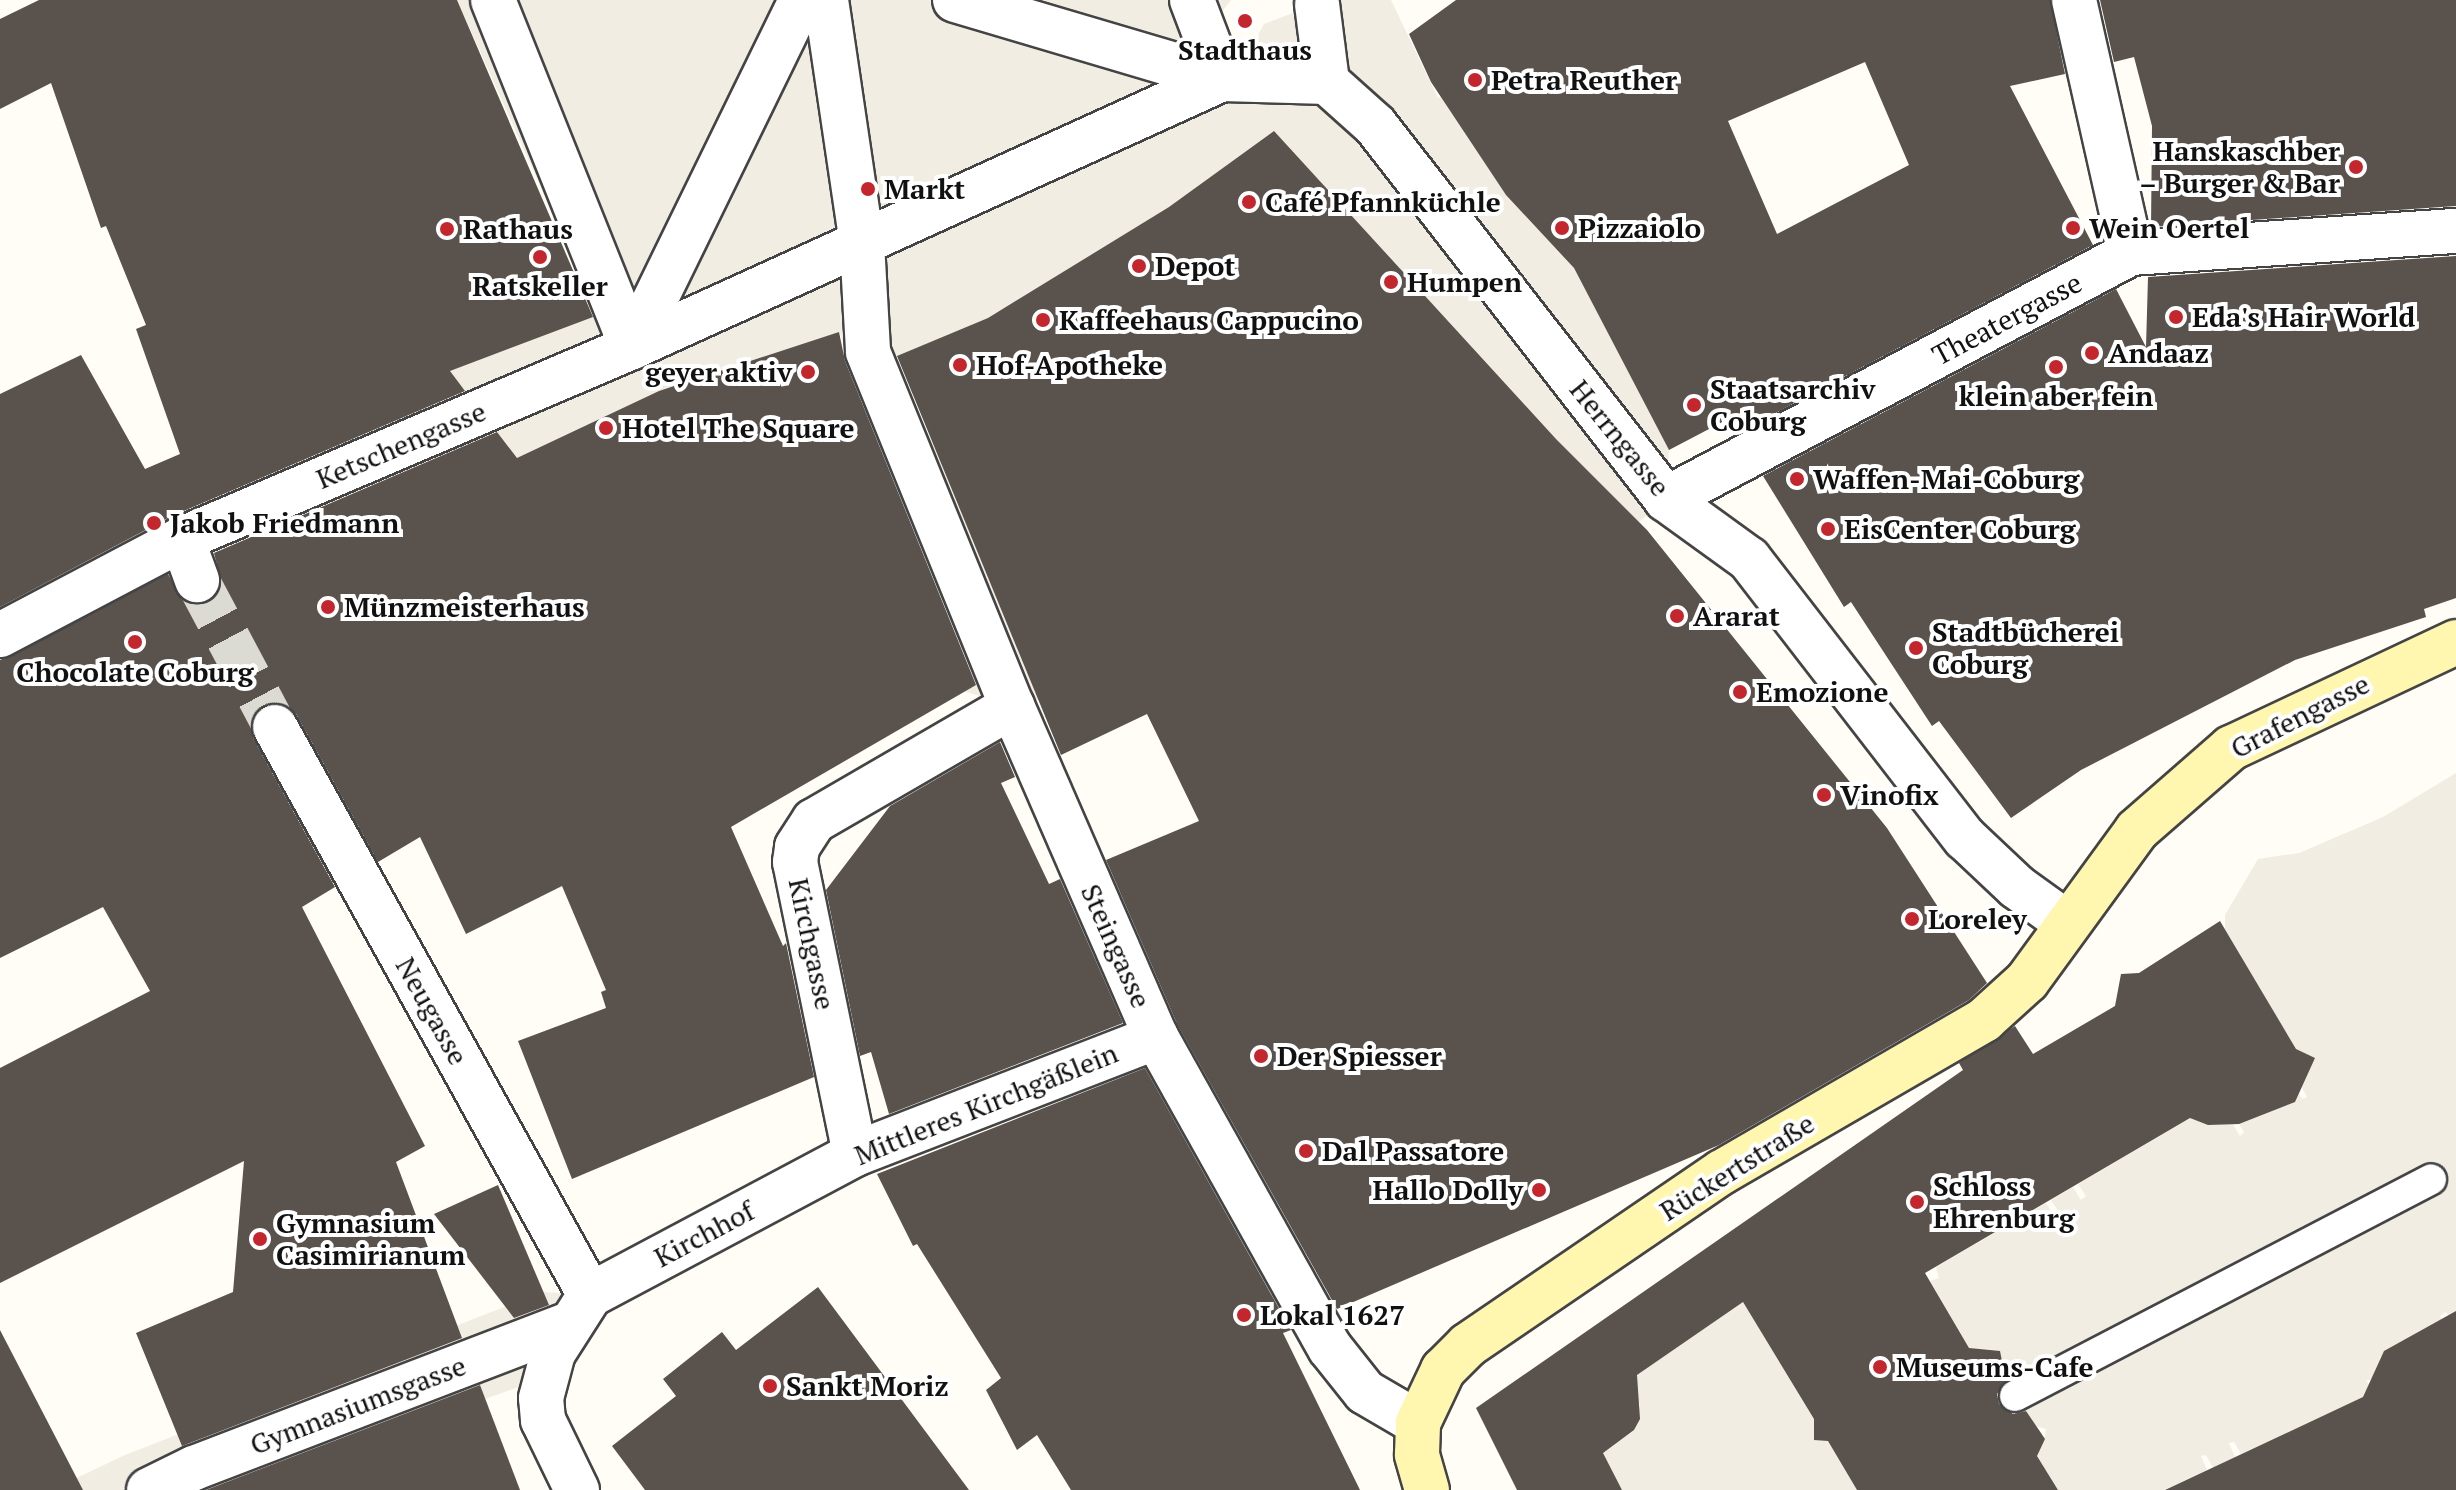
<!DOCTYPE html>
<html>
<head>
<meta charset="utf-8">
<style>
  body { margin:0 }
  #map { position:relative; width:2456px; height:1490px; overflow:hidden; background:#fffdf5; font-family:"PT Serif",serif }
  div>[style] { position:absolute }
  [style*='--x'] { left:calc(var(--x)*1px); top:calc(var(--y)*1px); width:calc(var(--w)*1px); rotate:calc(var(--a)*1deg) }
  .plaza>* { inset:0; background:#f1ede2 }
  .building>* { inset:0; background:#5a524d }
  .street-tunnel>* { height:44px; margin-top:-22px; transform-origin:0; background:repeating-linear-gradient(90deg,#dbdad3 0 44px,transparent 0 66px) }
  .roads { filter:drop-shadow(2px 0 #444) drop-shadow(-2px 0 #444) drop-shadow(0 2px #444) drop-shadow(0 -2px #444) }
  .lane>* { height:30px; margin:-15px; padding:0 15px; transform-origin:15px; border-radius:15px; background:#fff }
  .street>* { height:44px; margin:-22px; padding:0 22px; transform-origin:22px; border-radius:22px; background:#fff }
  .secondary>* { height:44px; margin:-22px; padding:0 22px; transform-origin:22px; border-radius:22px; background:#fff6b0 }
  .dots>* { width:22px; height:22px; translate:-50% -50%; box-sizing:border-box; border:4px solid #fff; border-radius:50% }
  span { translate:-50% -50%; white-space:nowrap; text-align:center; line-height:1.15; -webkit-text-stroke:8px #fff; paint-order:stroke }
  .poi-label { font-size:28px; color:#111; font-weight:700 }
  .left { translate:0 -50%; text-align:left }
  .right { translate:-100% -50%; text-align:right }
  .street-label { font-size:28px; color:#111 }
</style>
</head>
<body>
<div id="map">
  <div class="plaza">
    <div style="clip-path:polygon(457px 0,1231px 0,1217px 18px,1224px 35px,1237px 44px,1257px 37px,1264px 24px,1326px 0,1391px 0,1438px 98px,1446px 94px,1524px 214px,1574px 268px,1669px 450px,1666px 499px,1639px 522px,1169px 207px,988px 318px,889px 360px,1034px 633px,1043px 699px,1012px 706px,960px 690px,970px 671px,953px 595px,839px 332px,518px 458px,374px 493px,197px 580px,104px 635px,0 726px,0 584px,325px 418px,598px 315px)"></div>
    <div style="clip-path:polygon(2456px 773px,2456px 1328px,2446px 1312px,2440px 1316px,2451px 1334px,2392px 1371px,2378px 1355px,2388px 1374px,2366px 1381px,2376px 1391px,2241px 1454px,2234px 1442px,2229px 1443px,2235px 1457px,2213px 1468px,2206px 1455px,2201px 1456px,2207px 1470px,2164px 1490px,2058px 1490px,2028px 1441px,2044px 1440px,2046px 1429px,2035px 1426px,1996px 1365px,1979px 1365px,1930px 1281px,1939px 1278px,1936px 1267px,2046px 1203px,2054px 1216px,2059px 1212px,2051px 1200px,2073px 1187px,2081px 1200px,2086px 1196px,2078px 1184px,2204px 1110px,2208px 1125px,2225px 1111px,2240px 1136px,2244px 1132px,2229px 1108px,2288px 1074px,2302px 1099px,2307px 1097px,2294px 1072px,2309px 1069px,2313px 1060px,2300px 1056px,2225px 929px,2225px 915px,2258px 859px,2299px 853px,2383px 817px)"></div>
    <div style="clip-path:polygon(543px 1292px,590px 1295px,546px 1377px,236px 1490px,51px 1490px,125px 1455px)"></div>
    <div style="clip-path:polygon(1743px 1302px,1818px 1426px,1815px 1436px,1827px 1439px,1857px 1490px,1622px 1490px,1592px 1432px,1622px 1439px,1634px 1430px,1640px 1405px,1628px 1381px)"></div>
  </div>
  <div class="building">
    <div style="clip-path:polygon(39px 0,457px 0,593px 317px,450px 371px,465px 391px,172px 516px,0 607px,0 394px,81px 355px,145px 469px,180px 454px,136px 329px,146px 325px,106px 226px,101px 228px,51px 83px,0 109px,0 19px)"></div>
    <div style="clip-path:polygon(evenodd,1456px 0,2050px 0,2065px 74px,2010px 86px,2093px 245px,1738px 433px,1730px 418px,1669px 450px,1574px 268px,1506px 195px,1431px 82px,1409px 34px,1456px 0,1865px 62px,1909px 165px,1777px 234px,1728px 121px,1865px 62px)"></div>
    <div style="clip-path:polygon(2100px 0,2456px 0,2456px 206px,2151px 227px,2152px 126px,2134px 57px,2114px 62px)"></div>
    <div style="clip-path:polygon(1274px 131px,1556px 439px,1647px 530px,1887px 828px,1987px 983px,1969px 1000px,1719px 1145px,1337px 1309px,1178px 1026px,1106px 860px,1199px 821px,1147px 714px,1061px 755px,897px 356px,988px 318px,1169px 207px)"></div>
    <div style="clip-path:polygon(2456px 256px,2456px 598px,2424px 609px,2426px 617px,2295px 660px,2081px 770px,2011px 818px,1939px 721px,1932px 726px,1851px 602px,1844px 607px,1763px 476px,2116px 289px,2146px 347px,2148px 277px)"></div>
    <div style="clip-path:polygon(839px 332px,845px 361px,976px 685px,731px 827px,783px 946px,786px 943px,814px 1077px,572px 1179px,518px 1041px,606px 1008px,601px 992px,606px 990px,562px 886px,466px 934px,420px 837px,378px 862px,296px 714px,276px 702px,262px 706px,253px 715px,253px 738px,335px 887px,302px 907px,425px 1146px,396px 1162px,462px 1338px,182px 1446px,136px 1333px,233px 1292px,244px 1161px,0 1283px,0 1068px,150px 991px,103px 907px,0 958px,0 660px,168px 574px,182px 600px,206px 603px,222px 584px,214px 553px,497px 432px,517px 458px,659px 391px)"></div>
    <div style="clip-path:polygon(1000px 742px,1015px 777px,1001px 783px,1049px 884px,1060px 879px,1123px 1023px,889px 1114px,871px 1052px,860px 1056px,826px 890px,890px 806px)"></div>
    <div style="clip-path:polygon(2220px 921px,2296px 1049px,2315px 1058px,2295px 1102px,2239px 1124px,2208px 1125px,2190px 1118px,1925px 1273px,1969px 1348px,2000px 1351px,2006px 1381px,1997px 1394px,1999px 1404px,2013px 1414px,2026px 1411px,2045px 1439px,2037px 1456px,2058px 1490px,1857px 1490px,1828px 1441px,1814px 1440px,1814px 1419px,1743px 1302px,1637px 1375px,1640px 1419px,1634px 1430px,1603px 1453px,1622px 1490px,1517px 1490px,1476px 1408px,1963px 1070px,1959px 1063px,2015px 1026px,2033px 1054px,2115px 1006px,2121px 974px,2139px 973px)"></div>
    <div style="clip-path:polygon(1145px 1068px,1291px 1330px,1283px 1333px,1360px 1490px,1071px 1490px,1037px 1435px,1017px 1450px,986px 1390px,1001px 1378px,917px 1244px,913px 1246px,877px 1174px)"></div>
    <div style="clip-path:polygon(498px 1185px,549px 1305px,514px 1318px,434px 1214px)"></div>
    <div style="clip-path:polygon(818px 1287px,969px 1490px,645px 1490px,612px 1446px,676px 1396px,663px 1379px,722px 1332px,736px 1350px)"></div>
    <div style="clip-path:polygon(2456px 1311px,2456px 1490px,2165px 1490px,2363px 1397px,2384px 1351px)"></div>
    <div style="clip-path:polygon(0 1330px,83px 1490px,0 1490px)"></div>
    <div style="clip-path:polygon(480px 1385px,520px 1490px,206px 1490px)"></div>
  </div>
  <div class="street-tunnel">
    <div style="--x:197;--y:580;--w:166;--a:62"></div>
  </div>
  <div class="roads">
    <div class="lane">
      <div style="--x:2015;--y:1396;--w:469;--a:-27.5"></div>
    </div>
    <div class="street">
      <div style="--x:493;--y:0;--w:374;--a:68.2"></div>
      <div style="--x:826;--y:0;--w:246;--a:81.6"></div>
      <div style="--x:862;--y:243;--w:109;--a:86.8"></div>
      <div style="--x:868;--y:352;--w:382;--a:67.9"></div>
      <div style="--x:1012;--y:706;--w:361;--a:66.5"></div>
      <div style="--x:1156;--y:1037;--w:356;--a:60.8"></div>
      <div style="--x:1330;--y:1348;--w:56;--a:51.5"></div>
      <div style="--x:1365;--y:1392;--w:61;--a:30.3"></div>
      <div style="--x:955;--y:0;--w:278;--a:16.5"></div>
      <div style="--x:1222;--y:79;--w:105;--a:1.6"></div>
      <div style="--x:1327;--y:82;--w:64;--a:41.9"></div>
      <div style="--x:1375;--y:125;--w:474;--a:52.1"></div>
      <div style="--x:1666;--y:499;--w:102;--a:35.9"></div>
      <div style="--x:1749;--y:559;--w:353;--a:52.3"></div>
      <div style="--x:1965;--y:838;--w:71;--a:43.3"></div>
      <div style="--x:2017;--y:887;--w:62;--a:35.8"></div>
      <div style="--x:1192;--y:0;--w:85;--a:69.2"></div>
      <div style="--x:2074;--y:0;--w:259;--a:77.3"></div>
      <div style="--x:1317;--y:4;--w:79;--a:82.7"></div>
      <div style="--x:632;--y:347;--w:386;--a:-64"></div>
      <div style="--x:1666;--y:499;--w:526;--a:-27.88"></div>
      <div style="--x:2131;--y:253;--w:326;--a:-3.9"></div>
      <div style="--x:182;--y:539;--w:44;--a:69.9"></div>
      <div style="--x:0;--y:635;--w:206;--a:-27.8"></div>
      <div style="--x:182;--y:539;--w:489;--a:-23.1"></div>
      <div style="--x:632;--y:347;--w:648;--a:-24.43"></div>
      <div style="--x:275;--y:727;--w:649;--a:60.99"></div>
      <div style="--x:855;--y:1154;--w:298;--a:-101.6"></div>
      <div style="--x:795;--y:862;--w:15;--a:-82"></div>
      <div style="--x:797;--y:847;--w:31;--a:-57"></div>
      <div style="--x:814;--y:821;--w:229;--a:-30.1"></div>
      <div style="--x:149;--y:1490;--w:50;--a:-26.1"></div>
      <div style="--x:194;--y:1468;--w:402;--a:-21"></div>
      <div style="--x:577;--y:1490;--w:78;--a:-115.9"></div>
      <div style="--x:543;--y:1420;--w:22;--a:-95"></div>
      <div style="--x:541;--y:1398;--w:47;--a:-75.1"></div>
      <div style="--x:553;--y:1353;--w:69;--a:-57.5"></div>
      <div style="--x:590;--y:1295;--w:300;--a:-28"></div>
      <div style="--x:855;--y:1154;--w:323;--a:-21.2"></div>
    </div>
    <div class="secondary">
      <div style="--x:1427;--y:1490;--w:37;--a:-106"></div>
      <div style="--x:1417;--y:1454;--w:31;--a:-88"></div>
      <div style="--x:1418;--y:1423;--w:59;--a:-64.7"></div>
      <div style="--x:1443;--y:1370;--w:35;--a:-45"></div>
      <div style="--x:1468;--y:1345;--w:307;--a:-34.3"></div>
      <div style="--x:1722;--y:1172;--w:303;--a:-30.1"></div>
      <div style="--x:1984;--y:1020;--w:58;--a:-42.2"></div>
      <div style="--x:2027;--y:981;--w:187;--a:-53.9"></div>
      <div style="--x:2137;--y:830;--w:125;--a:-41.1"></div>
      <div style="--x:2231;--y:748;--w:249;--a:-25.2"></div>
    </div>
  </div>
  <div class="dots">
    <div style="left:1245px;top:21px;background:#c4262e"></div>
    <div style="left:1475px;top:80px;background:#c4262e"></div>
    <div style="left:2356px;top:167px;background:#c4262e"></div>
    <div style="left:868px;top:189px;background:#c4262e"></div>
    <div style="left:1249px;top:202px;background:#c4262e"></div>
    <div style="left:1562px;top:228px;background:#c4262e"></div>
    <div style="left:2073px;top:228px;background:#c4262e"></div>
    <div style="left:447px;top:229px;background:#c4262e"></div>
    <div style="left:540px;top:257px;background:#c4262e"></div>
    <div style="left:1139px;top:266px;background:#c4262e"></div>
    <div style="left:1391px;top:282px;background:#c4262e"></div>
    <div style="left:2176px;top:317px;background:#c4262e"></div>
    <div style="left:1043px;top:320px;background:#c4262e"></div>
    <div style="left:2092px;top:353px;background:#c4262e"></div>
    <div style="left:960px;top:365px;background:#c4262e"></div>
    <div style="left:2056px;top:367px;background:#c4262e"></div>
    <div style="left:808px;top:372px;background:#c4262e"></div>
    <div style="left:1694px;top:405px;background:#c4262e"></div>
    <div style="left:606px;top:428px;background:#c4262e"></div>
    <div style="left:1797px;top:479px;background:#c4262e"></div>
    <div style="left:154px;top:523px;background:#c4262e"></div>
    <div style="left:1828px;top:529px;background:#c4262e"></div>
    <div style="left:328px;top:607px;background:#c4262e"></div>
    <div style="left:1677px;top:616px;background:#c4262e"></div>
    <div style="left:135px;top:642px;background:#c4262e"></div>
    <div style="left:1916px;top:648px;background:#c4262e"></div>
    <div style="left:1740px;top:692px;background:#c4262e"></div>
    <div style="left:1824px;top:795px;background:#c4262e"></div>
    <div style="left:1912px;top:919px;background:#c4262e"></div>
    <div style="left:1261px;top:1056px;background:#c4262e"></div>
    <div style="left:1306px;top:1151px;background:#c4262e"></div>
    <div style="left:1539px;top:1190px;background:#c4262e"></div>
    <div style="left:1917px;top:1202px;background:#c4262e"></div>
    <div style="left:260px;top:1239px;background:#c4262e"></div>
    <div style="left:1244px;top:1315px;background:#c4262e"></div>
    <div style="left:1880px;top:1367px;background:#c4262e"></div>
    <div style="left:770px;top:1386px;background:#c4262e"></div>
  </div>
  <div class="poi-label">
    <span style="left:1245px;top:50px">Stadthaus</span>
    <span class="left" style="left:1491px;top:80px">Petra Reuther</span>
    <span class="right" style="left:2340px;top:167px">Hanskaschber<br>– Burger &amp; Bar</span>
    <span class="left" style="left:884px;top:189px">Markt</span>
    <span class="left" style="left:1265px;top:202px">Café Pfannküchle</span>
    <span class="left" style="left:1578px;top:228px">Pizzaiolo</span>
    <span class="left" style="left:2089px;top:228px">Wein Oertel</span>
    <span class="left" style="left:463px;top:229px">Rathaus</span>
    <span class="left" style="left:1155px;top:266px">Depot</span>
    <span class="left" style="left:1407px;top:282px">Humpen</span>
    <span style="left:540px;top:286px">Ratskeller</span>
    <span class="left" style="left:2192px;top:317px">Eda's Hair World</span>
    <span class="left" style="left:1059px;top:320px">Kaffeehaus Cappucino</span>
    <span class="left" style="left:2108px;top:353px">Andaaz</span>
    <span class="left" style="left:976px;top:365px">Hof-Apotheke</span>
    <span class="right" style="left:792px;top:372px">geyer aktiv</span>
    <span class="left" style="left:1710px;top:405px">Staatsarchiv<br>Coburg</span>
    <span style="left:2056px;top:396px">klein aber fein</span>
    <span class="left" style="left:622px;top:428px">Hotel The Square</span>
    <span class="left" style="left:1813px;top:479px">Waffen-Mai-Coburg</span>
    <span class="left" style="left:170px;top:523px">Jakob Friedmann</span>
    <span class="left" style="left:1844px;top:529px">EisCenter Coburg</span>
    <span class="left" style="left:344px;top:607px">Münzmeisterhaus</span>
    <span class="left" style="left:1693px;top:616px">Ararat</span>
    <span class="left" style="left:1932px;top:648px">Stadtbücherei<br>Coburg</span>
    <span style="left:135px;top:672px">Chocolate Coburg</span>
    <span class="left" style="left:1756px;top:692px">Emozione</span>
    <span class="left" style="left:1840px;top:795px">Vinofix</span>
    <span class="left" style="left:1928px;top:919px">Loreley</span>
    <span class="left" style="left:1277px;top:1056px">Der Spiesser</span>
    <span class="left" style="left:1322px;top:1151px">Dal Passatore</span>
    <span class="left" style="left:1933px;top:1202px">Schloss<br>Ehrenburg</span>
    <span class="right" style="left:1523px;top:1190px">Hallo Dolly</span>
    <span class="left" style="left:276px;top:1239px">Gymnasium<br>Casimirianum</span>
    <span class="left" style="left:1260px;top:1315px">Lokal 1627</span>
    <span class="left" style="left:1896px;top:1367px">Museums-Cafe</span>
    <span class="left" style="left:786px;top:1386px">Sankt Moriz</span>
  </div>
  <div class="street-label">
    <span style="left:2007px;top:319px;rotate:-28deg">Theatergasse</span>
    <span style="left:1620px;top:438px;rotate:51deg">Herrngasse</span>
    <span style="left:401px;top:445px;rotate:-23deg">Ketschengasse</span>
    <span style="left:2300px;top:716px;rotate:-27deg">Grafengasse</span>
    <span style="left:812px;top:944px;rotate:78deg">Kirchgasse</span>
    <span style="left:1116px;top:946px;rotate:66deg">Steingasse</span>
    <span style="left:432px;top:1011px;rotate:61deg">Neugasse</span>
    <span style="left:986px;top:1104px;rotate:-22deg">Mittleres Kirchgäßlein</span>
    <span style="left:1737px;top:1167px;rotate:-32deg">Rückertstraße</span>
    <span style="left:704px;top:1234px;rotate:-28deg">Kirchhof</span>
    <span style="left:358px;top:1405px;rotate:-21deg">Gymnasiumsgasse</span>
  </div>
</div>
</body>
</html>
